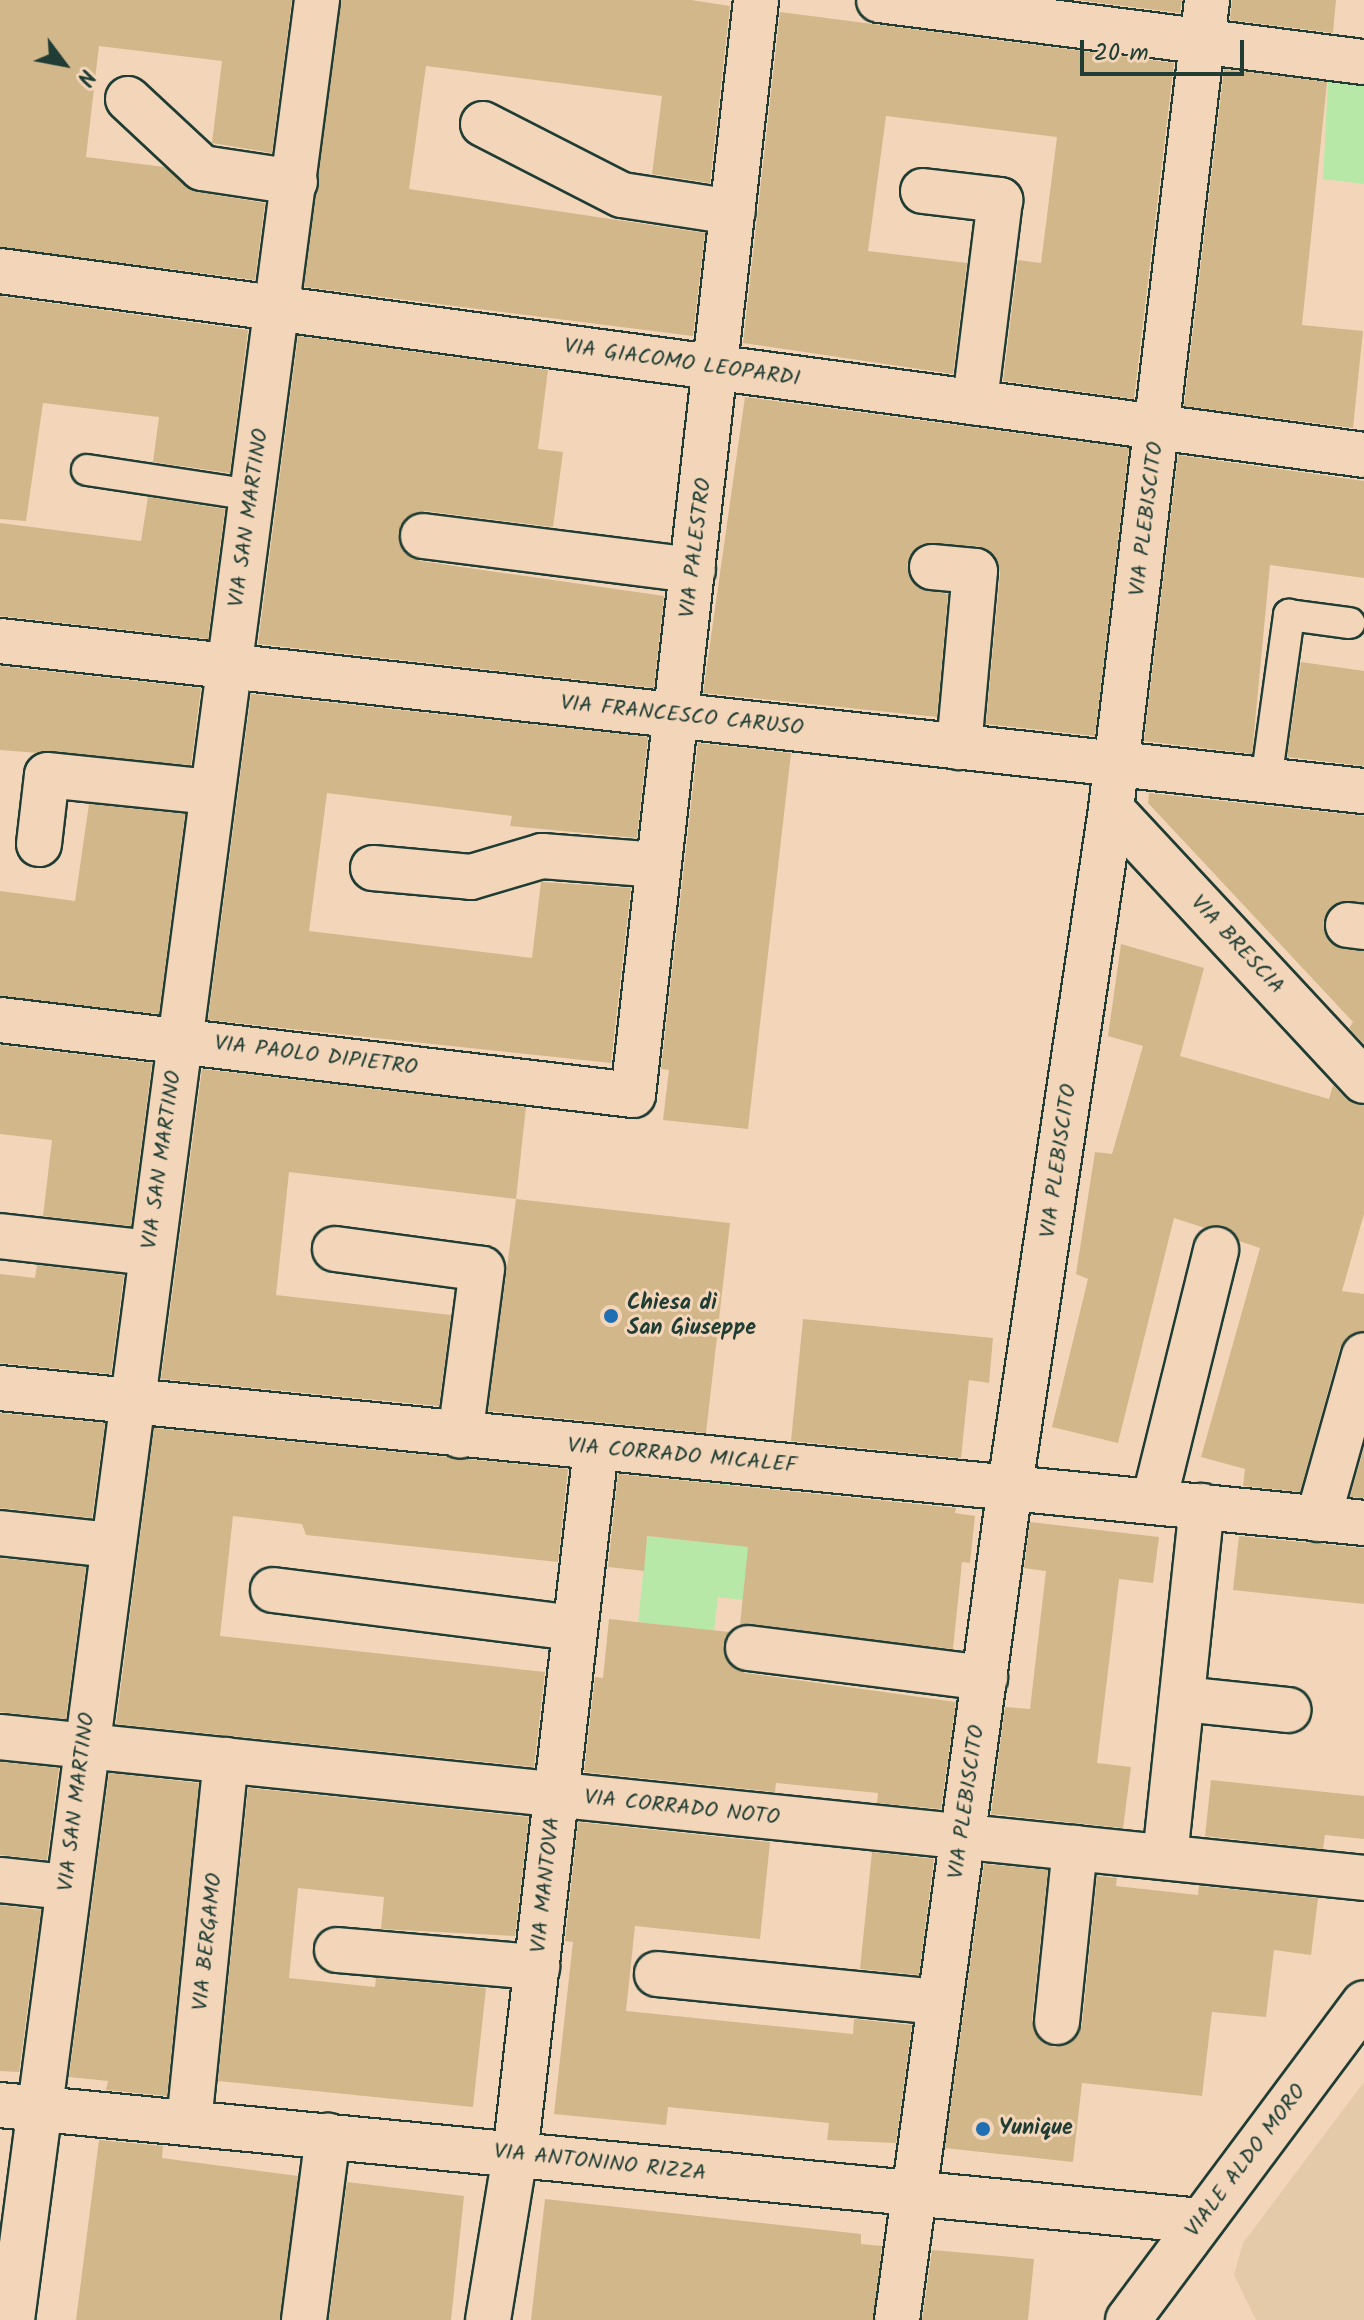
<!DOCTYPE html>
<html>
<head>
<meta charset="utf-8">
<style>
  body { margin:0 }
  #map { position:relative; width:1364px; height:2320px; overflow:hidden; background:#f3d6b9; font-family:Kalam,sans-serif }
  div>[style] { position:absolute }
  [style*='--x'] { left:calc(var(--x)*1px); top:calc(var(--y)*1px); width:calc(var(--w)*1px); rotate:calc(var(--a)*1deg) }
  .built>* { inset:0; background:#e5caa9 }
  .green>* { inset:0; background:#b8e8a8 }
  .building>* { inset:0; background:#d2b78b }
  .roads { filter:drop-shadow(2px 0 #1f3d34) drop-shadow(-2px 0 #1f3d34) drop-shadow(0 2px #1f3d34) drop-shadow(0 -2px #1f3d34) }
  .lane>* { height:30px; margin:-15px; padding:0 15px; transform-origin:15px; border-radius:15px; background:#f3d6b9 }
  .street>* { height:44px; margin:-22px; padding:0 22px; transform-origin:22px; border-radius:22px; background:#f3d6b9 }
  .secondary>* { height:44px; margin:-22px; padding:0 22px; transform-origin:22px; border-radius:22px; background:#f3d6b9 }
  .dots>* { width:22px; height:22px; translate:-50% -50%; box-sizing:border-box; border:4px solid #f3d6b9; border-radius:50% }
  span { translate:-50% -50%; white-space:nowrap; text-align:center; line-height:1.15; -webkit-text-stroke:6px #f3d6b9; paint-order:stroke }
  .street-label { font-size:22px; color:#1f3d34 }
  .poi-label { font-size:22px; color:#1f3d34; font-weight:700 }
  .left { translate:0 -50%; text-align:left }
  .north { position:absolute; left:24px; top:24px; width:80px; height:80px; -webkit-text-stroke:6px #f3d6b9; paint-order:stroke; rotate:122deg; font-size:22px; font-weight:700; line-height:32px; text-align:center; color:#1f3d34 }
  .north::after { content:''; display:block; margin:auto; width:28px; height:36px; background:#1f3d34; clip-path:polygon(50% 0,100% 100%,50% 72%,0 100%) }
  .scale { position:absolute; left:1080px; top:40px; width:164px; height:36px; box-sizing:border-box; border:4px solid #1f3d34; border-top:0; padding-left:10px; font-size:24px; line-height:28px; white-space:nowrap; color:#1f3d34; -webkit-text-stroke:6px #f3d6b9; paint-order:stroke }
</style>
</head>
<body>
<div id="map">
  <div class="built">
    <div style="clip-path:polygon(1364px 2082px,1364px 2320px,1256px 2320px,1234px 2275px,1243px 2243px)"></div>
  </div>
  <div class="green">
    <div style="clip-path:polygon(1328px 80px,1364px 86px,1364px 184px,1323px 179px)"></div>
    <div style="clip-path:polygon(708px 1478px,754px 1493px,743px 1600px,718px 1597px,714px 1631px,638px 1622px,647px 1536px,701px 1542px)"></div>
  </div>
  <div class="building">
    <div style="clip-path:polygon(0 0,292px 0,272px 153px,212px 143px,222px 61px,99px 46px,86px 157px,164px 167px,197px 192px,265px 203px,255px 280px,0 247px)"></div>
    <div style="clip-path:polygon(341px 0,691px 0,730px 6px,710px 183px,652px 174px,662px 96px,426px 66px,409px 189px,705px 233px,693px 336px,304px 287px)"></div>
    <div style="clip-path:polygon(1076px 0,1182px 0,1180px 13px)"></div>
    <div style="clip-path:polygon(1232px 0,1336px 0,1333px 33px,1230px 20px)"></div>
    <div style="clip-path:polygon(780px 12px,1174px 63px,1134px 399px,1003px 381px,1018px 260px,1041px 263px,1057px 137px,886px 116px,868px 251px,967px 263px,953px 374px,743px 343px)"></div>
    <div style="clip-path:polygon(1224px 69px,1327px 82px,1302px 325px,1363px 331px,1353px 428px,1184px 406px)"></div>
    <div style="clip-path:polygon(0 296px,248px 330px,230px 473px,153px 462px,159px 417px,43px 403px,26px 521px,0 519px)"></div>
    <div style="clip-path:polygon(298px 336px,548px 370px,538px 449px,563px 452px,553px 527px,425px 511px,404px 520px,400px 545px,420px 561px,664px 596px,654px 688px,258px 644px)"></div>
    <div style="clip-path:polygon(745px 397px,1129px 448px,1095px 736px,986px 724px,1000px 573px,990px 551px,977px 546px,922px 544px,907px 564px,917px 587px,948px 594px,937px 717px,703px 693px)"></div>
    <div style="clip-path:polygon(1178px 455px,1364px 481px,1364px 578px,1270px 565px,1252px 754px,1144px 741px)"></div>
    <div style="clip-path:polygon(148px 497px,225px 509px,208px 639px,0 616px,0 523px,141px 541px)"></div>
    <div style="clip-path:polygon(1301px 662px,1364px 671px,1364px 766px,1287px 757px)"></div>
    <div style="clip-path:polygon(0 666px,201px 688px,191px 765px,0 750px)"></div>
    <div style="clip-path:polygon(251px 694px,648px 737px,637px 838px,510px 826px,512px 816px,327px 793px,309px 931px,532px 958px,541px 882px,631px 888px,611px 1063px,208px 1020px)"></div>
    <div style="clip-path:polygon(698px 743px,791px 753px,748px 1129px,663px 1120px,669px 1070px,661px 1069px)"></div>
    <div style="clip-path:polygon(1149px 793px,1364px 816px,1364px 902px,1338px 902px,1323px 923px,1334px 945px,1364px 951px,1364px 1044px,1349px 1028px,1353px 1022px,1148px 803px)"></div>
    <div style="clip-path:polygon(89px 804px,185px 814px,159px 1014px,0 996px,0 891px,75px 901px)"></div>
    <div style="clip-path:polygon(1121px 944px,1204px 968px,1180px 1056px,1329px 1099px,1333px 1085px,1346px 1099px,1364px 1105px,1364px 1214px,1342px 1291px,1364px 1294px,1364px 1331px,1347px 1337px,1340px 1348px,1300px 1492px,1243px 1486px,1245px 1469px,1201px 1457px,1260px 1248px,1239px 1241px,1223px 1226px,1205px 1228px,1174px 1218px,1118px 1443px,1052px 1427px,1088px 1279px,1076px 1274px,1095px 1152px,1112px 1154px,1143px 1046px,1108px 1036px)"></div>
    <div style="clip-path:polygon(0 1045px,152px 1063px,131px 1226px,43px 1216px,52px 1140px,0 1134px)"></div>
    <div style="clip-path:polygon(202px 1069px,526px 1107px,516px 1199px,730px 1223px,706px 1433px,488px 1411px,516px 1199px,289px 1172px,276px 1295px,451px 1315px,439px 1406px,161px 1379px)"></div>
    <div style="clip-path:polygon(37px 1265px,124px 1275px,111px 1374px,0 1363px,0 1274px,35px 1278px)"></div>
    <div style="clip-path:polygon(803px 1319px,993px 1338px,989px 1383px,969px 1380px,961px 1458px,791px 1441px)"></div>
    <div style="clip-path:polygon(0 1413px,105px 1423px,92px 1518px,0 1508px)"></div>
    <div style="clip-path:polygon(154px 1428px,568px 1469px,558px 1562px,306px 1535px,302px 1524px,233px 1516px,220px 1636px,545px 1672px,534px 1767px,116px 1724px)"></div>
    <div style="clip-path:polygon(1364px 1448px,1364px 1498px,1350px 1497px)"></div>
    <div style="clip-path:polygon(618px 1474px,956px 1508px,955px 1513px,975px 1516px,970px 1563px,962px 1562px,953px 1649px,740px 1625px,748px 1547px,647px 1536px,644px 1571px,608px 1567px)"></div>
    <div style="clip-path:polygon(1030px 1522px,1159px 1537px,1153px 1583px,1119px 1579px,1097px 1763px,1131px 1767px,1123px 1828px,991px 1814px,1005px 1707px,1030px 1709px,1046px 1571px,1024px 1568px)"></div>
    <div style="clip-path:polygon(1239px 1536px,1364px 1548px,1364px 1604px,1233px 1590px)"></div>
    <div style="clip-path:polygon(0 1558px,86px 1567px,66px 1719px,0 1712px)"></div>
    <div style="clip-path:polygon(609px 1619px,729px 1632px,725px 1657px,745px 1673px,956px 1702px,941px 1809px,877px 1803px,878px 1793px,776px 1783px,775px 1792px,584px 1772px,595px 1677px,603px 1678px)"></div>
    <div style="clip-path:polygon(0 1762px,59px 1768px,47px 1860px,0 1855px)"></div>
    <div style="clip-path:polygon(109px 1773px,199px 1783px,167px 2096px,106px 2090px,108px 2081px,69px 2077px)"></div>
    <div style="clip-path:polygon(1211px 1780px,1364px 1796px,1364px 1839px,1325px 1835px,1323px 1849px,1205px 1836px)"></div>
    <div style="clip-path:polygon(248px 1788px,529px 1817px,515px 1936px,381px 1929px,384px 1897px,298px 1888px,289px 1978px,375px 1987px,376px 1978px,486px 1988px,473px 2107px,218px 2081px)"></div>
    <div style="clip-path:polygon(578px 1822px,770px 1842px,760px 1939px,635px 1926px,626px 2011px,853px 2034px,854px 2019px,912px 2025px,896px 2143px,827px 2140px,829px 2123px,668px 2107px,666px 2125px,554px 2114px,573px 1942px,565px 1941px)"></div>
    <div style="clip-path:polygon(872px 1852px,934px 1859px,919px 1975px,860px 1969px)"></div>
    <div style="clip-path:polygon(984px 1864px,1048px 1870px,1032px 2020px,1042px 2042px,1054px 2047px,1068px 2044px,1082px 2025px,1097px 1876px,1117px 1878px,1116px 1886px,1198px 1895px,1199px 1886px,1318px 1898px,1311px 1955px,1274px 1950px,1266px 2017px,1212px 2012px,1202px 2096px,1082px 2083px,1073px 2162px,945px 2148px)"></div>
    <div style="clip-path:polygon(0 1905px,41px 1910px,19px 2072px,0 2071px)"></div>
    <div style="clip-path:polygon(99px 2140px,163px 2146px,162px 2158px,298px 2176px,280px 2320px,76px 2320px)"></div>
    <div style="clip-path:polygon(347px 2182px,464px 2196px,451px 2320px,329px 2320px)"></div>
    <div style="clip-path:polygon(545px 2199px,861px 2234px,861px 2244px,882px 2246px,873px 2320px,531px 2320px)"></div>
    <div style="clip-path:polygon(932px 2250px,1034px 2259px,1028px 2320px,922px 2320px)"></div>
  </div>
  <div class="roads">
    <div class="lane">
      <div style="--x:87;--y:470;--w:167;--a:8.6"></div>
      <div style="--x:1266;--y:781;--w:168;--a:-82.1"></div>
      <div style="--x:1289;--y:615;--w:61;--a:7.6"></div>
    </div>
    <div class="street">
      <div style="--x:879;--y:0;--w:489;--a:7.3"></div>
      <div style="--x:128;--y:99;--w:101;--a:43"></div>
      <div style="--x:202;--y:168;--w:94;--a:8.6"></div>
      <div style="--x:483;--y:124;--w:156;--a:27.1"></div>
      <div style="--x:622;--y:195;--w:112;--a:8.7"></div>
      <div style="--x:923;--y:191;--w:78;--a:6.7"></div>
      <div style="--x:1000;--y:200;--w:204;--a:97.1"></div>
      <div style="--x:0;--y:271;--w:1376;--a:7.68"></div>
      <div style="--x:423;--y:536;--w:272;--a:7.2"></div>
      <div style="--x:932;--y:567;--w:43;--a:5.3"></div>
      <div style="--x:975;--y:571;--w:177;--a:95.2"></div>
      <div style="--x:0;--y:641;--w:1372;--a:6.28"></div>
      <div style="--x:1111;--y:809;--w:371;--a:47.1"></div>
      <div style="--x:39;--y:844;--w:69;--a:-83.4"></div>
      <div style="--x:47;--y:775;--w:166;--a:5.9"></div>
      <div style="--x:373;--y:868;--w:98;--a:5.2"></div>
      <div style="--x:471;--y:877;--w:74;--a:-16.5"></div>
      <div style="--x:542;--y:856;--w:117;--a:4.4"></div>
      <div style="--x:1348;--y:925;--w:16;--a:7"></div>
      <div style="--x:0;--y:1020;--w:637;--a:6.76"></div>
      <div style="--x:633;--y:1095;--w:1102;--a:-83.59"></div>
      <div style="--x:0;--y:1236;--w:150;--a:6.5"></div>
      <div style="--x:335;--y:1249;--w:148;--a:7.7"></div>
      <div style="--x:482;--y:1269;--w:168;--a:97.5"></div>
      <div style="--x:0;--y:1388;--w:1371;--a:5.65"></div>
      <div style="--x:1154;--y:1501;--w:259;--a:-76.1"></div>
      <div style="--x:1318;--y:1519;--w:170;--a:-74.3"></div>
      <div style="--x:0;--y:1533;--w:112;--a:6.2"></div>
      <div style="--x:273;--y:1590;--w:304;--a:7.2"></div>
      <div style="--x:748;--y:1648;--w:239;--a:7.2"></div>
      <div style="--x:1182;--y:1699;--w:107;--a:5.9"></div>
      <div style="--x:0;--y:1737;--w:1371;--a:5.9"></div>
      <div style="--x:1165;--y:1857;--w:353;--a:-84"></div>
      <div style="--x:0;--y:1880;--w:65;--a:6.1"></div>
      <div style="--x:337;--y:1950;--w:201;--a:4.9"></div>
      <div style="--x:657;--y:1974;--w:282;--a:5.7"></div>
      <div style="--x:1057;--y:2022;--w:175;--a:-84.1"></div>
      <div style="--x:0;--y:2105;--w:1206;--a:5.52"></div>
      <div style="--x:189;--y:2123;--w:365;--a:-84.2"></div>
      <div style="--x:12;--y:2320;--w:2340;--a:-82.51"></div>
      <div style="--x:304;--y:2320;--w:186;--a:-82.6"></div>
      <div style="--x:488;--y:2320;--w:167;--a:-80.7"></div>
      <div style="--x:515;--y:2155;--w:712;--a:-83.46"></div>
      <div style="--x:897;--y:2320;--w:842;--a:-82.28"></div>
      <div style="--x:1010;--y:1486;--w:684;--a:-81.51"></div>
      <div style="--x:1111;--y:809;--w:815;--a:-83.23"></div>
    </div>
    <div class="secondary">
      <div style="--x:1128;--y:2320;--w:395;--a:-53.3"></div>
    </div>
  </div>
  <div class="dots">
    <div style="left:611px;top:1316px;background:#1f6fb2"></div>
    <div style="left:983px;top:2129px;background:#1f6fb2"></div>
  </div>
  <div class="street-label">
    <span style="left:682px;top:363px;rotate:8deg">VIA GIACOMO LEOPARDI</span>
    <span style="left:249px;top:518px;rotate:-82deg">VIA SAN MARTINO</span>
    <span style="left:1147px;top:519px;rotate:-83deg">VIA PLEBISCITO</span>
    <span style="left:696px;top:548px;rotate:-83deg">VIA PALESTRO</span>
    <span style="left:682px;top:716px;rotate:6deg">VIA FRANCESCO CARUSO</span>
    <span style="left:1237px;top:945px;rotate:47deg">VIA BRESCIA</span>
    <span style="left:316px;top:1056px;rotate:7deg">VIA PAOLO DIPIETRO</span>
    <span style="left:162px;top:1160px;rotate:-82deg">VIA SAN MARTINO</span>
    <span style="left:1059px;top:1161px;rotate:-82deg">VIA PLEBISCITO</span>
    <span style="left:682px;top:1456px;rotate:5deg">VIA CORRADO MICALEF</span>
    <span style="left:77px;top:1802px;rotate:-83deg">VIA SAN MARTINO</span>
    <span style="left:967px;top:1802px;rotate:-82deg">VIA PLEBISCITO</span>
    <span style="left:682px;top:1808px;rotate:6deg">VIA CORRADO NOTO</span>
    <span style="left:546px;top:1885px;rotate:-84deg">VIA MANTOVA</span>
    <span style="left:208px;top:1942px;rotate:-84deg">VIA BERGAMO</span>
    <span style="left:1246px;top:2161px;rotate:-53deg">VIALE ALDO MORO</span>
    <span style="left:600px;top:2163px;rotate:6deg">VIA ANTONINO RIZZA</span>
  </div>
  <div class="poi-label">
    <span class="left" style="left:627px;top:1316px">Chiesa di<br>San Giuseppe</span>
    <span class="left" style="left:999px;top:2129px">Yunique</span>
  </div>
  <div class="north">N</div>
  <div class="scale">20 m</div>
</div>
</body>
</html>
